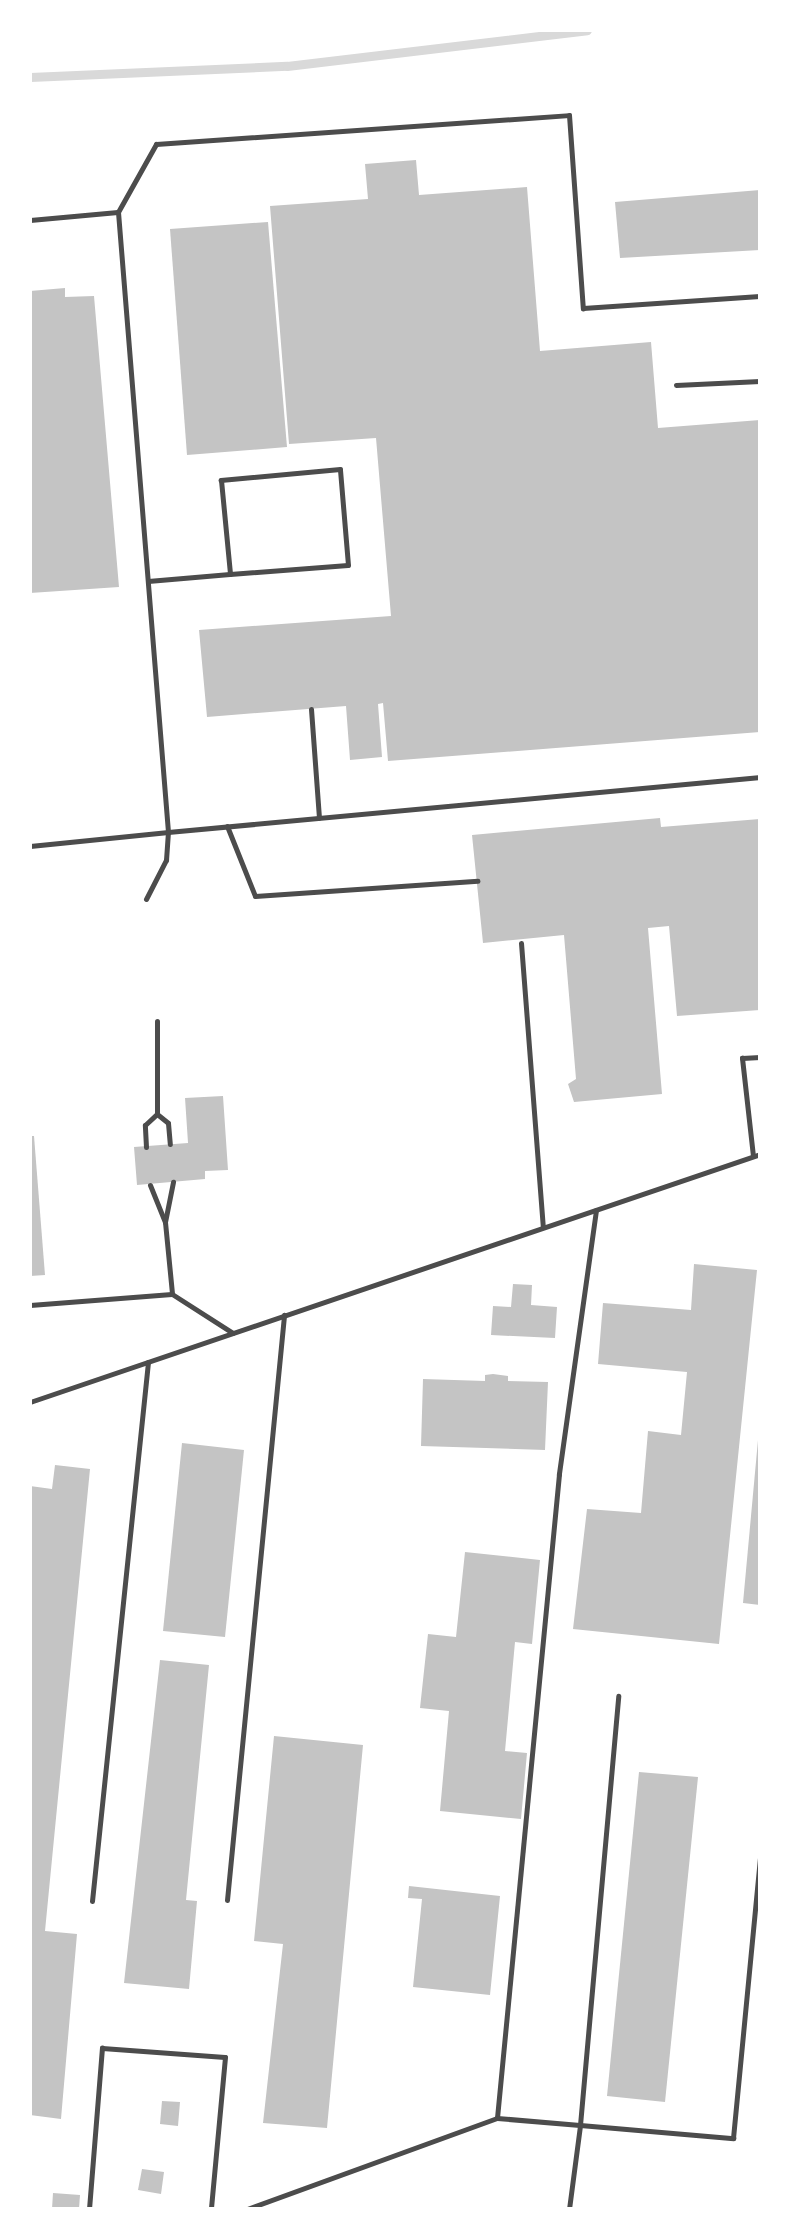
<!DOCTYPE html>
<html>
<head>
<meta charset="utf-8">
<style>
  body { margin:0 }
  #map { position:relative; width:790px; height:2239px; overflow:hidden; background:#fff; font-family:Helvetica,sans-serif }
  div>[style] { position:absolute }
  [style*='--x'] { left:calc(var(--x)*1px); top:calc(var(--y)*1px); width:calc(var(--w)*1px); rotate:calc(var(--a)*1deg) }
  .stream>* { height:9px; margin:-4.5px; padding:0 4.5px; transform-origin:4.5px; border-radius:4.5px; background:#d9d9d9 }
  .building>* { inset:0; background:#c4c4c4 }
  .service>* { height:5px; margin:-2.5px; padding:0 2.5px; transform-origin:2.5px; border-radius:2.5px; background:#4c4c4c }
  span { translate:-50% -50%; white-space:nowrap; text-align:center; line-height:1.15; -webkit-text-stroke:7px #fff; paint-order:stroke }
  .frame { position:absolute; inset:0; border:32px solid #fff; pointer-events:none }
</style>
</head>
<body>
<div id="map">
  <div class="stream">
    <div style="--x:30;--y:77;--w:257;--a:-2.5"></div>
    <div style="--x:287;--y:66;--w:302;--a:-6.8"></div>
  </div>
  <div class="building">
    <div style="clip-path:polygon(416px 160px,419px 195px,527px 187px,540px 351px,651px 342px,658px 428px,760px 420px,760px 732px,388px 761px,383px 703px,378px 704px,382px 757px,350px 760px,346px 706px,207px 717px,199px 630px,391px 616px,376px 438px,289px 444px,270px 206px,368px 199px,365px 164px)"></div>
    <div style="clip-path:polygon(760px 190px,760px 250px,620px 258px,615px 202px)"></div>
    <div style="clip-path:polygon(268px 222px,287px 447px,187px 455px,170px 229px)"></div>
    <div style="clip-path:polygon(65px 288px,65px 297px,94px 296px,119px 587px,30px 593px,30px 291px)"></div>
    <div style="clip-path:polygon(660px 818px,661px 827px,760px 819px,760px 1010px,677px 1016px,669px 926px,648px 928px,662px 1094px,574px 1102px,568px 1084px,576px 1079px,564px 935px,483px 943px,472px 835px)"></div>
    <div style="clip-path:polygon(223px 1096px,228px 1170px,205px 1171px,205px 1179px,137px 1185px,134px 1147px,188px 1143px,185px 1098px)"></div>
    <div style="clip-path:polygon(30px 1136px,34px 1136px,45px 1275px,30px 1276px)"></div>
    <div style="clip-path:polygon(694px 1264px,757px 1270px,719px 1644px,573px 1629px,587px 1509px,641px 1513px,648px 1431px,681px 1435px,687px 1372px,598px 1364px,603px 1303px,691px 1310px)"></div>
    <div style="clip-path:polygon(513px 1284px,532px 1285px,531px 1305px,557px 1307px,555px 1338px,491px 1335px,493px 1306px,511px 1307px)"></div>
    <div style="clip-path:polygon(493px 1374px,508px 1376px,508px 1381px,548px 1382px,545px 1450px,421px 1446px,423px 1379px,485px 1381px,485px 1375px)"></div>
    <div style="clip-path:polygon(758px 1440px,760px 1440px,760px 1605px,743px 1603px)"></div>
    <div style="clip-path:polygon(182px 1443px,244px 1450px,225px 1637px,163px 1631px)"></div>
    <div style="clip-path:polygon(55px 1465px,90px 1469px,45px 1931px,77px 1934px,61px 2119px,30px 2115px,30px 1486px,52px 1489px)"></div>
    <div style="clip-path:polygon(465px 1552px,540px 1560px,532px 1644px,515px 1642px,505px 1751px,527px 1753px,521px 1819px,440px 1811px,449px 1711px,420px 1708px,428px 1634px,456px 1637px)"></div>
    <div style="clip-path:polygon(160px 1660px,209px 1665px,186px 1900px,197px 1901px,189px 1989px,124px 1983px)"></div>
    <div style="clip-path:polygon(274px 1736px,363px 1745px,327px 2128px,263px 2123px,283px 1944px,254px 1941px)"></div>
    <div style="clip-path:polygon(639px 1772px,698px 1777px,665px 2102px,607px 2096px)"></div>
    <div style="clip-path:polygon(409px 1886px,500px 1896px,490px 1995px,413px 1987px,422px 1899px,408px 1898px)"></div>
    <div style="clip-path:polygon(162px 2101px,180px 2102px,178px 2126px,160px 2124px)"></div>
    <div style="clip-path:polygon(142px 2169px,164px 2172px,161px 2194px,138px 2190px)"></div>
    <div style="clip-path:polygon(53px 2193px,80px 2195px,79px 2209px,52px 2209px)"></div>
  </div>
  <div class="service">
    <div style="--x:118;--y:212;--w:78;--a:-60.8"></div>
    <div style="--x:156;--y:144;--w:414;--a:-4"></div>
    <div style="--x:569;--y:115;--w:194;--a:85.9"></div>
    <div style="--x:583;--y:308;--w:177;--a:-3.9"></div>
    <div style="--x:30;--y:220;--w:88;--a:-5.2"></div>
    <div style="--x:676;--y:385;--w:84;--a:-2.7"></div>
    <div style="--x:148;--y:581;--w:82;--a:-4.9"></div>
    <div style="--x:230;--y:574;--w:118;--a:-4.4"></div>
    <div style="--x:348;--y:565;--w:96;--a:-94.8"></div>
    <div style="--x:340;--y:469;--w:120;--a:174.7"></div>
    <div style="--x:221;--y:480;--w:94;--a:84.5"></div>
    <div style="--x:311;--y:709;--w:109;--a:85.8"></div>
    <div style="--x:227;--y:826;--w:75;--a:68.2"></div>
    <div style="--x:255;--y:896;--w:223;--a:-3.9"></div>
    <div style="--x:30;--y:846;--w:139;--a:-5.8"></div>
    <div style="--x:168;--y:832;--w:622;--a:-94.61"></div>
    <div style="--x:146;--y:899;--w:44;--a:-62.9"></div>
    <div style="--x:166;--y:860;--w:28;--a:-86"></div>
    <div style="--x:168;--y:832;--w:595;--a:-5.31"></div>
    <div style="--x:521;--y:943;--w:285;--a:85.6"></div>
    <div style="--x:157;--y:1114;--w:14;--a:39"></div>
    <div style="--x:168;--y:1123;--w:21;--a:85"></div>
    <div style="--x:146;--y:1147;--w:22;--a:-93"></div>
    <div style="--x:145;--y:1125;--w:16;--a:-43"></div>
    <div style="--x:157;--y:1114;--w:93;--a:-90"></div>
    <div style="--x:753;--y:1156;--w:99;--a:-96.4"></div>
    <div style="--x:742;--y:1058;--w:18;--a:-3"></div>
    <div style="--x:150;--y:1185;--w:40;--a:68"></div>
    <div style="--x:165;--y:1222;--w:72;--a:84.4"></div>
    <div style="--x:596;--y:1210;--w:267;--a:98"></div>
    <div style="--x:559;--y:1474;--w:647;--a:95.5"></div>
    <div style="--x:497;--y:2118;--w:83;--a:4.8"></div>
    <div style="--x:580;--y:2125;--w:431;--a:-84.9"></div>
    <div style="--x:165;--y:1222;--w:41;--a:-78.7"></div>
    <div style="--x:30;--y:1305;--w:142;--a:-4.4"></div>
    <div style="--x:172;--y:1294;--w:72;--a:32.6"></div>
    <div style="--x:30;--y:1402;--w:771;--a:-18.76"></div>
    <div style="--x:227;--y:1900;--w:588;--a:-84.43"></div>
    <div style="--x:92;--y:1901;--w:542;--a:-84.07"></div>
    <div style="--x:89;--y:2209;--w:162;--a:-85.4"></div>
    <div style="--x:102;--y:2048;--w:123;--a:4.2"></div>
    <div style="--x:225;--y:2057;--w:153;--a:95.3"></div>
    <div style="--x:247;--y:2209;--w:266;--a:-20"></div>
    <div style="--x:554;--y:2209;--w:9;--a:0"></div>
    <div style="--x:569;--y:2209;--w:85;--a:-82.5"></div>
    <div style="--x:580;--y:2125;--w:154;--a:4.9"></div>
    <div style="--x:733;--y:2138;--w:281;--a:-84.5"></div>
  </div>
  <div class="frame"></div>
</div>
</body>
</html>
